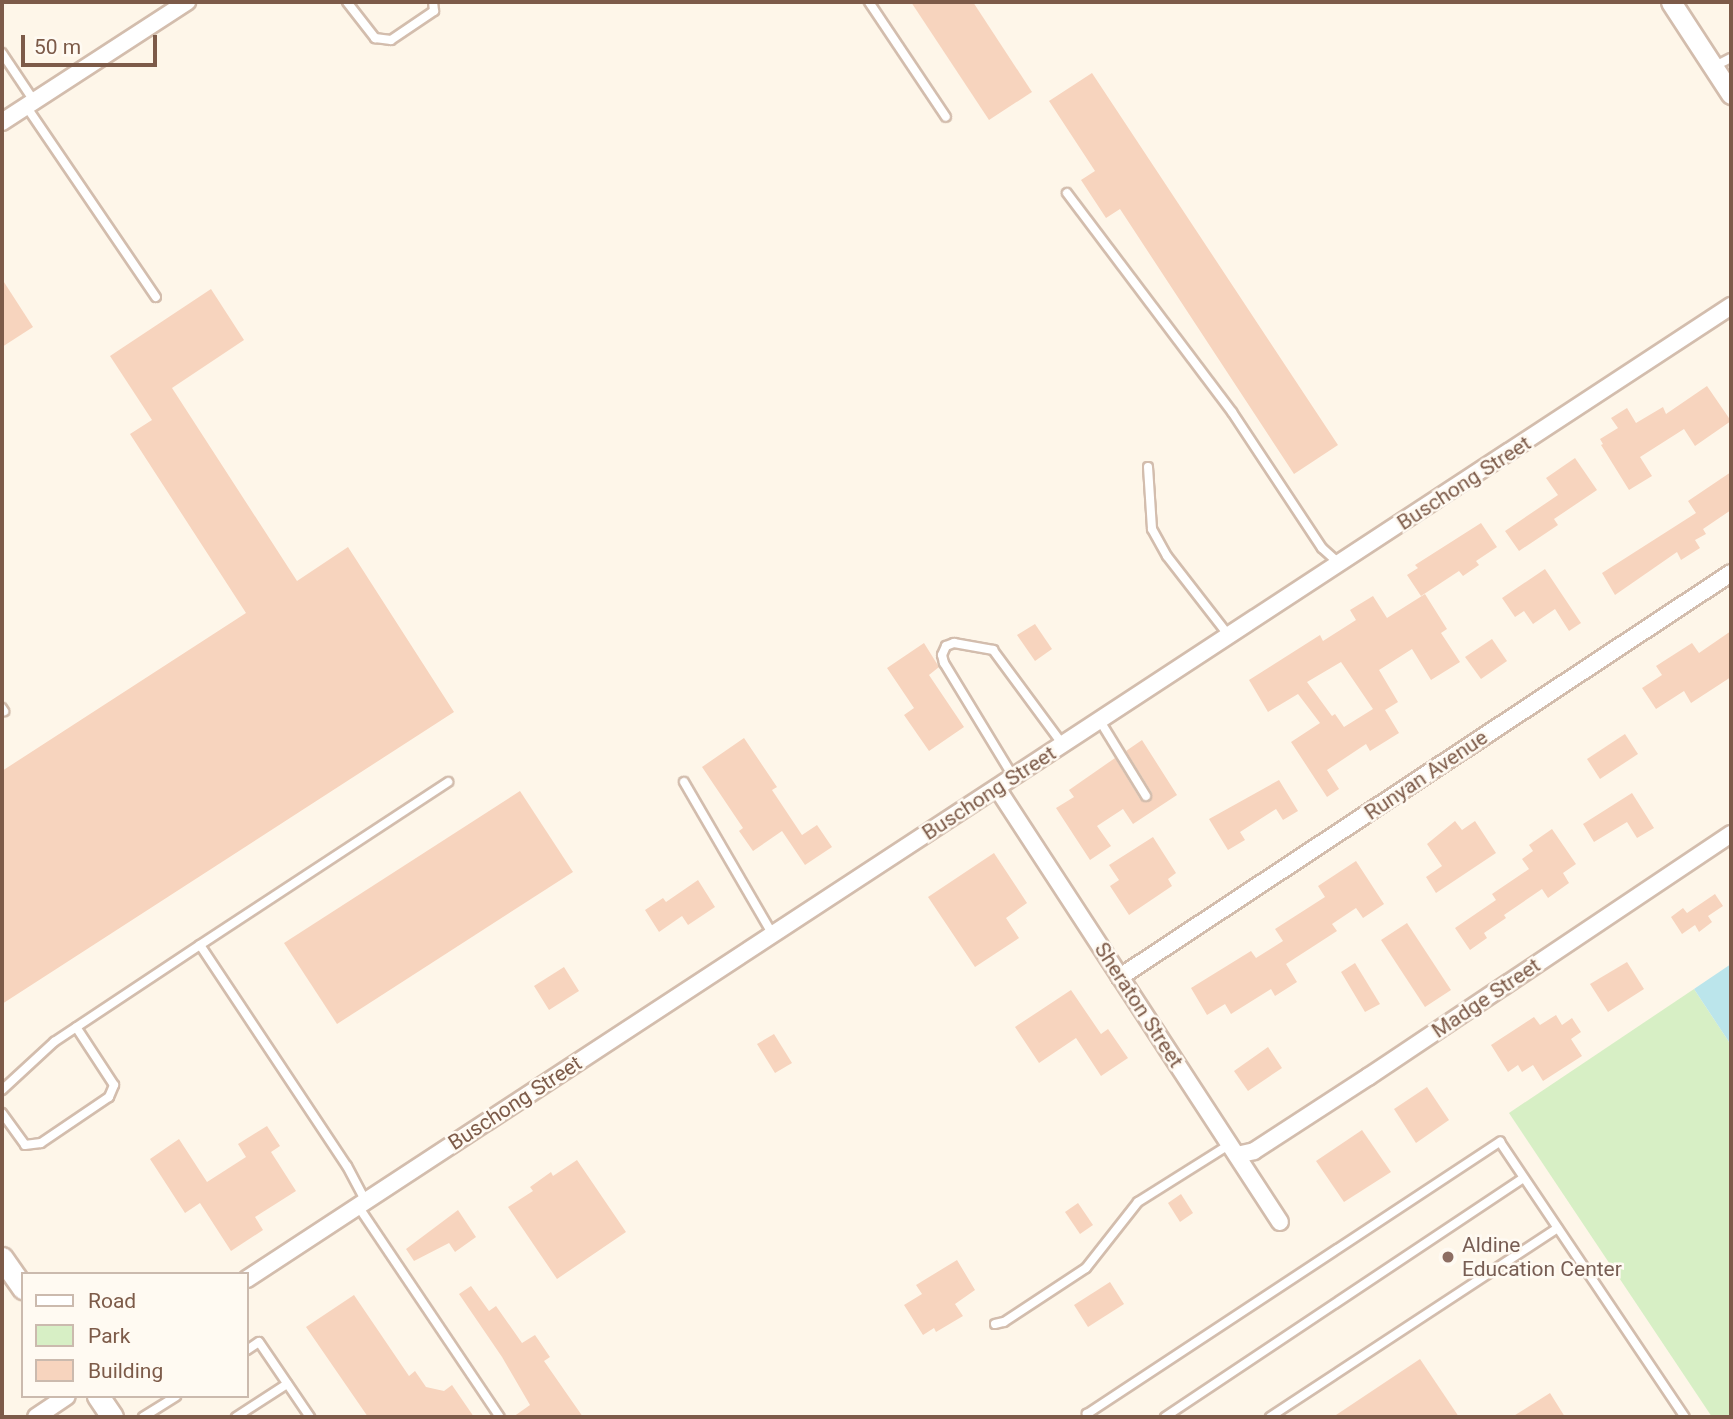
<!DOCTYPE html>
<html>
<head>
<meta charset="utf-8">
<style>
  body { margin:0 }
  #map { position:relative; width:1733px; height:1419px; overflow:hidden; background:#fef6e9; font-family:Roboto,sans-serif }
  div>[style] { position:absolute }
  [style*='--x'] { left:calc(var(--x)*1px); top:calc(var(--y)*1px); width:calc(var(--w)*1px); rotate:calc(var(--a)*1deg) }
  .green>* { inset:0; background:#d7efc5 }
  .water>* { inset:0; background:#bbe5eb }
  .building>* { inset:0; background:#f7d4be }
  .roads { filter:drop-shadow(2px 0 #d3bdad) drop-shadow(-2px 0 #d3bdad) drop-shadow(0 2px #d3bdad) drop-shadow(0 -2px #d3bdad) }
  .service>* { height:8px; margin:-4px; padding:0 4px; transform-origin:4px; border-radius:4px; background:#fff }
  .minor>* { height:16px; margin:-8px; padding:0 8px; transform-origin:8px; border-radius:8px; background:#fff }
  .tertiary>* { height:19px; margin:-9.5px; padding:0 9.5px; transform-origin:9.5px; border-radius:9.5px; background:#fff }
  .secondary>* { height:21px; margin:-10.5px; padding:0 10.5px; transform-origin:10.5px; border-radius:10.5px; background:#fff }
  .dots>* { width:19px; height:19px; translate:-50% -50%; box-sizing:border-box; border:4px solid #fffaf2; border-radius:50% }
  span { translate:-50% -50%; white-space:nowrap; text-align:center; line-height:1.15; -webkit-text-stroke:5px #fffaf2; paint-order:stroke }
  .street-label { font-size:21px; color:#7d5b49 }
  .education-label { font-size:21px; color:#785e54 }
  .left { translate:0 -50%; text-align:left }
  .frame { position:absolute; inset:0; border:4px solid #7d5b49; pointer-events:none }
  .legend { position:absolute; left:21px; top:1272px; width:228px; height:126px; box-sizing:border-box; background:#fffaf2; border:2px solid #cbbaae; margin:0; padding:9px 12px; list-style:none; font-size:21px; color:#7d5b49 }
  .legend li { display:flex; align-items:center; gap:14px; height:35px }
  .legend b { width:35px; border:2px solid #cbbaae }
  .scale { position:absolute; left:21px; top:35px; width:136px; height:32px; box-sizing:border-box; border:4px solid #7d5b49; border-top:0; padding-left:9px; font-size:21px; line-height:24px; white-space:nowrap; color:#7d5b49; -webkit-text-stroke:5px #fffaf2; paint-order:stroke }
</style>
</head>
<body>
<div id="map">
  <div class="green">
    <div style="clip-path:polygon(1694px 989px,1731px 1045px,1731px 1417px,1712px 1417px,1509px 1113px)"></div>
  </div>
  <div class="water">
    <div style="clip-path:polygon(1731px 964px,1731px 1045px,1694px 989px)"></div>
  </div>
  <div class="building">
    <div style="clip-path:polygon(911px 2px,973px 2px,1032px 92px,989px 120px)"></div>
    <div style="clip-path:polygon(1092px 73px,1338px 445px,1294px 474px,1120px 209px,1106px 218px,1081px 180px,1095px 171px,1049px 101px)"></div>
    <div style="clip-path:polygon(2px 279px,33px 327px,2px 347px)"></div>
    <div style="clip-path:polygon(211px 289px,244px 340px,172px 388px,297px 581px,348px 547px,454px 712px,2px 1004px,2px 771px,246px 613px,130px 434px,152px 420px,110px 356px)"></div>
    <div style="clip-path:polygon(1707px 386px,1731px 421px,1695px 446px,1684px 429px,1640px 457px,1652px 476px,1629px 490px,1601px 445px,1603px 444px,1600px 439px,1618px 428px,1611px 418px,1627px 408px,1636px 423px,1663px 407px,1666px 414px)"></div>
    <div style="clip-path:polygon(1575px 458px,1597px 490px,1554px 519px,1558px 525px,1519px 551px,1505px 531px,1558px 495px,1546px 478px)"></div>
    <div style="clip-path:polygon(1731px 472px,1731px 510px,1703px 529px,1706px 534px,1695px 540px,1700px 548px,1681px 560px,1677px 552px,1615px 595px,1602px 573px,1696px 513px,1688px 501px)"></div>
    <div style="clip-path:polygon(1481px 523px,1497px 547px,1476px 561px,1479px 565px,1463px 576px,1459px 571px,1421px 596px,1407px 575px,1418px 568px,1415px 565px)"></div>
    <div style="clip-path:polygon(1545px 569px,1581px 623px,1569px 631px,1555px 609px,1533px 624px,1524px 611px,1515px 617px,1502px 598px)"></div>
    <div style="clip-path:polygon(evenodd,1425px 594px,1447px 629px,1441px 633px,1460px 662px,1431px 680px,1412px 649px,1379px 670px,1398px 702px,1385px 710px,1399px 733px,1370px 751px,1366px 744px,1327px 770px,1339px 789px,1327px 797px,1291px 742px,1320px 723px,1298px 694px,1268px 712px,1249px 680px,1320px 635px,1323px 641px,1356px 620px,1350px 610px,1373px 596px,1387px 618px,1425px 594px,1341px 662px,1373px 709px,1344px 727px,1335px 714px,1332px 716px,1307px 682px,1341px 662px)"></div>
    <div style="clip-path:polygon(1035px 624px,1052px 649px,1035px 661px,1017px 635px)"></div>
    <div style="clip-path:polygon(1731px 631px,1731px 677px,1691px 703px,1684px 691px,1656px 709px,1642px 688px,1662px 675px,1656px 666px,1692px 643px,1699px 653px)"></div>
    <div style="clip-path:polygon(1492px 639px,1507px 661px,1481px 679px,1465px 657px)"></div>
    <div style="clip-path:polygon(924px 643px,939px 667px,929px 675px,964px 727px,929px 751px,904px 715px,914px 708px,887px 668px)"></div>
    <div style="clip-path:polygon(1625px 734px,1638px 754px,1600px 779px,1587px 759px)"></div>
    <div style="clip-path:polygon(744px 738px,777px 787px,772px 790px,802px 835px,817px 825px,832px 847px,805px 865px,782px 831px,753px 851px,739px 831px,743px 828px,702px 767px)"></div>
    <div style="clip-path:polygon(1142px 740px,1177px 795px,1133px 824px,1123px 809px,1097px 826px,1111px 846px,1090px 860px,1056px 808px,1074px 797px,1069px 790px,1115px 758px,1140px 799px,1150px 801px,1152px 793px,1126px 751px)"></div>
    <div style="clip-path:polygon(1279px 780px,1298px 811px,1283px 820px,1276px 809px,1240px 832px,1245px 840px,1228px 850px,1209px 819px)"></div>
    <div style="clip-path:polygon(520px 791px,573px 872px,337px 1024px,284px 943px)"></div>
    <div style="clip-path:polygon(1632px 793px,1654px 828px,1637px 838px,1627px 822px,1594px 842px,1583px 824px)"></div>
    <div style="clip-path:polygon(1455px 821px,1462px 830px,1475px 821px,1496px 853px,1436px 893px,1426px 877px,1442px 866px,1427px 844px)"></div>
    <div style="clip-path:polygon(1552px 829px,1576px 864px,1563px 873px,1569px 883px,1548px 898px,1542px 889px,1504px 915px,1506px 918px,1484px 933px,1487px 938px,1470px 950px,1455px 928px,1496px 900px,1492px 894px,1529px 869px,1522px 859px,1533px 851px,1529px 845px)"></div>
    <div style="clip-path:polygon(1153px 837px,1176px 873px,1168px 879px,1172px 886px,1129px 915px,1110px 886px,1119px 880px,1109px 865px)"></div>
    <div style="clip-path:polygon(994px 853px,1027px 903px,1006px 918px,1019px 938px,975px 967px,928px 897px)"></div>
    <div style="clip-path:polygon(1356px 861px,1384px 904px,1363px 918px,1356px 908px,1332px 924px,1337px 931px,1286px 964px,1297px 982px,1275px 996px,1271px 989px,1231px 1014px,1225px 1004px,1207px 1015px,1191px 988px,1251px 951px,1256px 958px,1283px 941px,1275px 929px,1325px 897px,1318px 886px)"></div>
    <div style="clip-path:polygon(698px 880px,715px 907px,688px 925px,682px 916px,659px 932px,645px 910px,663px 898px,666px 902px)"></div>
    <div style="clip-path:polygon(1715px 894px,1723px 906px,1708px 916px,1712px 922px,1699px 932px,1695px 925px,1682px 934px,1671px 917px,1683px 908px,1687px 913px)"></div>
    <div style="clip-path:polygon(1407px 923px,1451px 990px,1425px 1007px,1381px 940px)"></div>
    <div style="clip-path:polygon(1627px 962px,1644px 989px,1608px 1012px,1590px 984px)"></div>
    <div style="clip-path:polygon(1355px 963px,1380px 1004px,1365px 1012px,1341px 972px)"></div>
    <div style="clip-path:polygon(564px 967px,579px 991px,549px 1010px,534px 986px)"></div>
    <div style="clip-path:polygon(1071px 990px,1101px 1034px,1108px 1029px,1128px 1058px,1101px 1076px,1076px 1038px,1039px 1063px,1015px 1027px)"></div>
    <div style="clip-path:polygon(1556px 1015px,1562px 1025px,1572px 1018px,1581px 1032px,1571px 1039px,1582px 1056px,1543px 1081px,1533px 1065px,1522px 1072px,1518px 1065px,1508px 1072px,1491px 1045px,1534px 1017px,1540px 1025px)"></div>
    <div style="clip-path:polygon(774px 1034px,792px 1063px,775px 1073px,757px 1044px)"></div>
    <div style="clip-path:polygon(1268px 1047px,1282px 1068px,1248px 1091px,1234px 1071px)"></div>
    <div style="clip-path:polygon(1427px 1087px,1449px 1120px,1416px 1143px,1394px 1109px)"></div>
    <div style="clip-path:polygon(267px 1126px,280px 1146px,271px 1152px,296px 1191px,255px 1217px,263px 1230px,231px 1251px,200px 1203px,185px 1213px,150px 1159px,179px 1139px,207px 1182px,246px 1157px,238px 1144px)"></div>
    <div style="clip-path:polygon(1362px 1130px,1391px 1172px,1344px 1202px,1316px 1161px)"></div>
    <div style="clip-path:polygon(577px 1160px,626px 1232px,557px 1279px,508px 1207px,533px 1191px,530px 1187px,551px 1172px,553px 1176px)"></div>
    <div style="clip-path:polygon(1181px 1194px,1193px 1213px,1180px 1222px,1168px 1203px)"></div>
    <div style="clip-path:polygon(1078px 1203px,1093px 1225px,1080px 1234px,1065px 1212px)"></div>
    <div style="clip-path:polygon(458px 1210px,476px 1237px,455px 1252px,449px 1243px,414px 1261px,406px 1249px)"></div>
    <div style="clip-path:polygon(957px 1260px,975px 1290px,955px 1304px,963px 1316px,936px 1332px,934px 1328px,923px 1335px,904px 1305px,922px 1294px,916px 1285px)"></div>
    <div style="clip-path:polygon(1110px 1282px,1124px 1304px,1088px 1327px,1074px 1305px)"></div>
    <div style="clip-path:polygon(471px 1286px,489px 1311px,496px 1306px,522px 1343px,535px 1335px,550px 1357px,544px 1361px,583px 1417px,513px 1417px,530px 1405px,502px 1357px,459px 1294px)"></div>
    <div style="clip-path:polygon(354px 1295px,409px 1376px,415px 1371px,426px 1387px,444px 1391px,452px 1385px,474px 1417px,368px 1417px,306px 1327px)"></div>
    <div style="clip-path:polygon(1420px 1359px,1459px 1417px,1333px 1417px)"></div>
    <div style="clip-path:polygon(1550px 1393px,1565px 1417px,1512px 1417px)"></div>
  </div>
  <div class="roads">
    <div class="service">
      <div style="--x:347;--y:2;--w:46;--a:52.1"></div>
      <div style="--x:375;--y:38;--w:16;--a:7"></div>
      <div style="--x:391;--y:40;--w:52;--a:-34"></div>
      <div style="--x:434;--y:11;--w:9;--a:-96"></div>
      <div style="--x:869;--y:2;--w:138;--a:56.2"></div>
      <div style="--x:2;--y:53;--w:58;--a:56.3"></div>
      <div style="--x:1715;--y:66;--w:18;--a:-27"></div>
      <div style="--x:26;--y:106;--w:231;--a:55.8"></div>
      <div style="--x:1067;--y:193;--w:274;--a:53"></div>
      <div style="--x:1232;--y:412;--w:163;--a:56.5"></div>
      <div style="--x:1322;--y:548;--w:24;--a:42"></div>
      <div style="--x:1148;--y:467;--w:62;--a:86.3"></div>
      <div style="--x:1152;--y:529;--w:31;--a:61"></div>
      <div style="--x:1167;--y:556;--w:101;--a:52.2"></div>
      <div style="--x:2;--y:708;--w:4;--a:56"></div>
      <div style="--x:1100;--y:721;--w:88;--a:58.5"></div>
      <div style="--x:1014;--y:778;--w:135;--a:-121.3"></div>
      <div style="--x:944;--y:663;--w:8;--a:-104"></div>
      <div style="--x:942;--y:655;--w:10;--a:-66"></div>
      <div style="--x:946;--y:646;--w:9;--a:-21"></div>
      <div style="--x:954;--y:643;--w:40;--a:10"></div>
      <div style="--x:993;--y:650;--w:118;--a:53.6"></div>
      <div style="--x:684;--y:782;--w:177;--a:59.8"></div>
      <div style="--x:200;--y:945;--w:297;--a:-33.3"></div>
      <div style="--x:2;--y:1090;--w:71;--a:-42.7"></div>
      <div style="--x:54;--y:1042;--w:175;--a:-33.6"></div>
      <div style="--x:200;--y:945;--w:265;--a:56.4"></div>
      <div style="--x:347;--y:1166;--w:40;--a:62"></div>
      <div style="--x:2;--y:1113;--w:39;--a:54"></div>
      <div style="--x:25;--y:1145;--w:16;--a:-7"></div>
      <div style="--x:41;--y:1143;--w:82;--a:-34.1"></div>
      <div style="--x:109;--y:1097;--w:13;--a:-67"></div>
      <div style="--x:114;--y:1085;--w:69;--a:-123.2"></div>
      <div style="--x:358;--y:1206;--w:254;--a:56.1"></div>
      <div style="--x:995;--y:1324;--w:9;--a:-13"></div>
      <div style="--x:1004;--y:1322;--w:98;--a:-33.4"></div>
      <div style="--x:1086;--y:1268;--w:84;--a:-51.8"></div>
      <div style="--x:1138;--y:1202;--w:109;--a:-32.2"></div>
      <div style="--x:247;--y:1350;--w:14;--a:-34"></div>
      <div style="--x:259;--y:1342;--w:91;--a:55.8"></div>
      <div style="--x:143;--y:1417;--w:39;--a:-32"></div>
      <div style="--x:236;--y:1417;--w:61;--a:-32.9"></div>
      <div style="--x:1089;--y:1417;--w:4;--a:-124"></div>
      <div style="--x:1087;--y:1414;--w:495;--a:-33.4"></div>
      <div style="--x:1500;--y:1142;--w:331;--a:56.1"></div>
      <div style="--x:1165;--y:1417;--w:431;--a:-33.7"></div>
      <div style="--x:1270;--y:1417;--w:344;--a:-33.3"></div>
    </div>
    <div class="minor">
      <div style="--x:2;--y:122;--w:221;--a:-33"></div>
      <div style="--x:997;--y:788;--w:518;--a:56.89"></div>
      <div style="--x:1120;--y:977;--w:732;--a:-33.47"></div>
      <div style="--x:1237;--y:1155;--w:17;--a:-13"></div>
      <div style="--x:1254;--y:1151;--w:136;--a:-33"></div>
      <div style="--x:1368;--y:1077;--w:437;--a:-33.8"></div>
      <div style="--x:247;--y:1279;--w:1775;--a:-33.25"></div>
      <div style="--x:36;--y:1417;--w:37;--a:-34"></div>
    </div>
    <div class="tertiary">
      <div style="--x:1671;--y:2;--w:110;--a:56.9"></div>
    </div>
    <div class="secondary">
      <div style="--x:2;--y:1258;--w:37;--a:55"></div>
      <div style="--x:98;--y:1396;--w:25;--a:56"></div>
    </div>
  </div>
  <div class="dots">
    <div style="left:1448px;top:1257px;background:#8d6e63"></div>
  </div>
  <div class="street-label">
    <span style="left:1464px;top:483px;rotate:-33deg">Buschong Street</span>
    <span style="left:1426px;top:775px;rotate:-34deg">Runyan Avenue</span>
    <span style="left:989px;top:793px;rotate:-33deg">Buschong Street</span>
    <span style="left:1486px;top:998px;rotate:-34deg">Madge Street</span>
    <span style="left:1139px;top:1005px;rotate:57deg">Sheraton Street</span>
    <span style="left:515px;top:1103px;rotate:-33deg">Buschong Street</span>
  </div>
  <div class="education-label">
    <span class="left" style="left:1462px;top:1257px">Aldine<br>Education Center</span>
  </div>
  <div class="frame"></div>
  <ul class="legend">
  <li><b style="height:9px;background:#fff"></b>Road</li>
  <li><b style="height:19px;background:#d7efc5"></b>Park</li>
  <li><b style="height:19px;background:#f7d4be"></b>Building</li>
  </ul>
  <div class="scale">50 m</div>
</div>
</body>
</html>
